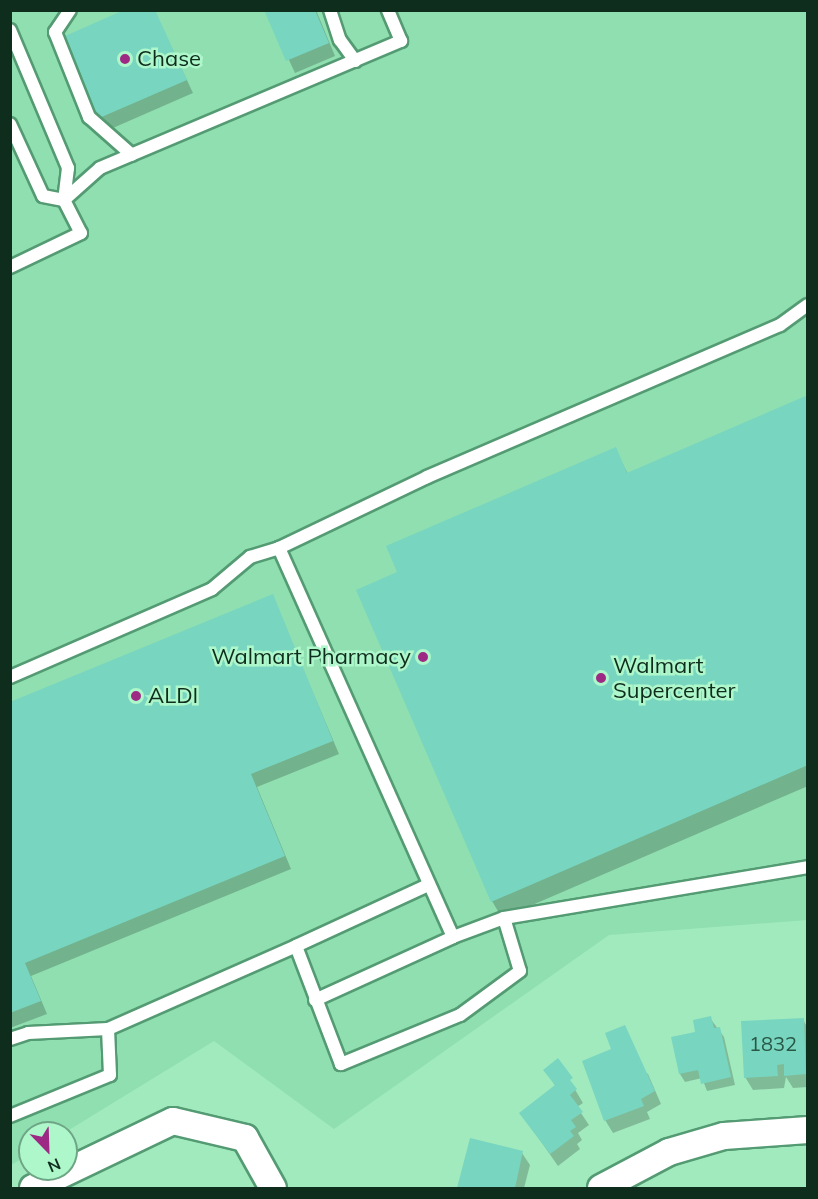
<!DOCTYPE html>
<html>
<head>
<meta charset="utf-8">
<style>
  body { margin:0 }
  #map { position:relative; width:818px; height:1199px; overflow:hidden; background:#a1eabe; font-family:Mulish,sans-serif }
  div>[style] { position:absolute }
  [style*='--x'] { left:calc(var(--x)*1px); top:calc(var(--y)*1px); width:calc(var(--w)*1px); rotate:calc(var(--a)*1deg) }
  .built>* { inset:0; background:#8fdfb0 }
  .shadow>* { inset:0; background:#0003 }
  .building>* { inset:0; background:#78d5c0 }
  .roads { filter:drop-shadow(2px 0 #549b73) drop-shadow(-2px 0 #549b73) drop-shadow(0 2px #549b73) drop-shadow(0 -2px #549b73) }
  .lane>* { height:12px; margin:-6px; padding:0 6px; transform-origin:6px; border-radius:6px; background:#fff }
  .street>* { height:26px; margin:-13px; padding:0 13px; transform-origin:13px; border-radius:13px; background:#fff }
  .dots>* { width:16px; height:16px; translate:-50% -50%; box-sizing:border-box; border:3px solid #aef7cb; border-radius:50% }
  span { translate:-50% -50%; white-space:nowrap; text-align:center; line-height:1.15; -webkit-text-stroke:5px #aef7cb; paint-order:stroke }
  .number-label { font-size:20px; color:#295746 }
  .number-label span { -webkit-text-stroke-width:0 }
  .poi-label { font-size:22px; color:#0f2d1d }
  .left { translate:0 -50%; text-align:left }
  .right { translate:-100% -50%; text-align:right }
  .frame { position:absolute; inset:0; border:12px solid #0f2d1d; pointer-events:none }
  .north { position:absolute; left:18px; top:1121px; width:60px; height:60px; box-sizing:border-box; background:#aef7cb; border:2px solid #6ea685; border-radius:50%; rotate:157deg; font-size:16px; font-weight:700; line-height:24px; text-align:center; color:#0f2d1d }
  .north::after { content:''; display:block; margin:auto; width:21px; height:27px; background:#9d2985; clip-path:polygon(50% 0,100% 100%,50% 72%,0 100%) }
</style>
</head>
<body>
<div id="map">
  <div class="built">
    <div style="clip-path:polygon(11px 11px,807px 11px,807px 920px,609px 935px,334px 1129px,214px 1041px,64px 1133px,30px 1133px,30px 1154px,11px 1165px)"></div>
  </div>
  <div class="shadow">
    <div style="clip-path:polygon(154px 10px,193px 93px,106px 131px,99px 118px)"></div>
    <div style="clip-path:polygon(266px 10px,316px 10px,335px 56px,295px 73px)"></div>
    <div style="clip-path:polygon(808px 396px,808px 786px,502px 918px,492px 901px,399px 573px,615px 449px,628px 474px)"></div>
    <div style="clip-path:polygon(272px 596px,339px 754px,257px 787px,291px 869px,31px 976px,47px 1014px,10px 1028px,10px 703px)"></div>
    <div style="clip-path:polygon(710px 1018px,724px 1037px,735px 1085px,707px 1091px,702px 1078px,685px 1082px,680px 1074px,697px 1033px)"></div>
    <div style="clip-path:polygon(803px 1020px,808px 1028px,808px 1087px,793px 1088px,786px 1077px,784px 1088px,753px 1090px,745px 1077px)"></div>
    <div style="clip-path:polygon(613px 1050px,648px 1074px,661px 1104px,647px 1112px,650px 1119px,613px 1133px,605px 1120px)"></div>
    <div style="clip-path:polygon(558px 1061px,583px 1103px,577px 1107px,589px 1125px,578px 1133px,582px 1140px,577px 1144px,580px 1149px,558px 1166px,521px 1113px,556px 1087px,545px 1070px)"></div>
    <div style="clip-path:polygon(471px 1140px,522px 1153px,530px 1165px,524px 1188px,459px 1188px)"></div>
  </div>
  <div class="building">
    <div style="clip-path:polygon(124px 10px,155px 10px,187px 80px,97px 119px,63px 37px)"></div>
    <div style="clip-path:polygon(264px 10px,315px 10px,329px 43px,286px 61px)"></div>
    <div style="clip-path:polygon(808px 395px,808px 765px,491px 902px,356px 590px,397px 572px,386px 546px,616px 447px,627px 473px)"></div>
    <div style="clip-path:polygon(273px 594px,333px 741px,251px 774px,285px 856px,25px 963px,41px 1001px,10px 1013px,10px 702px)"></div>
    <div style="clip-path:polygon(711px 1016px,714px 1028px,720px 1027px,731px 1077px,701px 1084px,698px 1070px,679px 1074px,671px 1037px,695px 1032px,693px 1020px)"></div>
    <div style="clip-path:polygon(804px 1018px,806px 1074px,784px 1076px,784px 1064px,777px 1065px,778px 1076px,744px 1078px,741px 1021px)"></div>
    <div style="clip-path:polygon(625px 1025px,655px 1091px,641px 1099px,644px 1106px,604px 1121px,582px 1061px,611px 1049px,605px 1033px)"></div>
    <div style="clip-path:polygon(558px 1058px,573px 1078px,570px 1080px,577px 1089px,570px 1095px,583px 1112px,571px 1120px,576px 1127px,570px 1131px,574px 1136px,550px 1154px,519px 1113px,555px 1085px,543px 1070px)"></div>
    <div style="clip-path:polygon(470px 1138px,523px 1151px,515px 1188px,457px 1188px)"></div>
  </div>
  <div class="roads">
    <div class="lane">
      <div style="--x:70;--y:10;--w:27;--a:124"></div>
      <div style="--x:55;--y:32;--w:92;--a:68.2"></div>
      <div style="--x:89;--y:117;--w:57;--a:41.5"></div>
      <div style="--x:330;--y:10;--w:32;--a:72"></div>
      <div style="--x:340;--y:40;--w:26;--a:54"></div>
      <div style="--x:10;--y:30;--w:150;--a:67.2"></div>
      <div style="--x:68;--y:168;--w:32;--a:97"></div>
      <div style="--x:64;--y:200;--w:37;--a:63"></div>
      <div style="--x:81;--y:233;--w:79;--a:154.4"></div>
      <div style="--x:10;--y:124;--w:79;--a:65.4"></div>
      <div style="--x:43;--y:196;--w:21;--a:11"></div>
      <div style="--x:64;--y:200;--w:48;--a:-41.6"></div>
      <div style="--x:100;--y:168;--w:327;--a:-22.9"></div>
      <div style="--x:401;--y:41;--w:34;--a:-113"></div>
      <div style="--x:279;--y:548;--w:426;--a:65.9"></div>
      <div style="--x:453;--y:937;--w:54;--a:-20.4"></div>
      <div style="--x:504;--y:918;--w:55;--a:73.2"></div>
      <div style="--x:520;--y:971;--w:74;--a:143.7"></div>
      <div style="--x:460;--y:1015;--w:129;--a:157.6"></div>
      <div style="--x:341;--y:1064;--w:126;--a:-110.9"></div>
      <div style="--x:296;--y:946;--w:145;--a:-24.8"></div>
      <div style="--x:10;--y:677;--w:220;--a:-23.5"></div>
      <div style="--x:212;--y:589;--w:50;--a:-40.1"></div>
      <div style="--x:250;--y:557;--w:30;--a:-17"></div>
      <div style="--x:279;--y:548;--w:164;--a:-25.6"></div>
      <div style="--x:427;--y:477;--w:384;--a:-23.3"></div>
      <div style="--x:780;--y:325;--w:34;--a:-36"></div>
      <div style="--x:504;--y:918;--w:308;--a:-9.5"></div>
      <div style="--x:315;--y:1000;--w:152;--a:-24.5"></div>
      <div style="--x:10;--y:1039;--w:19;--a:-18"></div>
      <div style="--x:28;--y:1033;--w:80;--a:-2.9"></div>
      <div style="--x:10;--y:1116;--w:108;--a:-22.3"></div>
      <div style="--x:110;--y:1075;--w:46;--a:-92.5"></div>
      <div style="--x:108;--y:1029;--w:206;--a:-23.8"></div>
    </div>
    <div class="street">
      <div style="--x:33;--y:1188;--w:155;--a:-25.6"></div>
      <div style="--x:173;--y:1121;--w:74;--a:13.3"></div>
      <div style="--x:245;--y:1138;--w:57;--a:60.8"></div>
      <div style="--x:601;--y:1188;--w:77;--a:-27.9"></div>
      <div style="--x:669;--y:1152;--w:57;--a:-16.2"></div>
      <div style="--x:724;--y:1136;--w:84;--a:-4.1"></div>
    </div>
  </div>
  <div class="dots">
    <div style="left:125px;top:59px;background:#9d2985"></div>
    <div style="left:423px;top:657px;background:#9d2985"></div>
    <div style="left:601px;top:678px;background:#9d2985"></div>
    <div style="left:136px;top:696px;background:#9d2985"></div>
  </div>
  <div class="number-label">
    <span style="left:773px;top:1043px">1832</span>
  </div>
  <div class="poi-label">
    <span class="left" style="left:137px;top:59px">Chase</span>
    <span class="right" style="left:411px;top:657px">Walmart Pharmacy</span>
    <span class="left" style="left:613px;top:678px">Walmart<br>Supercenter</span>
    <span class="left" style="left:148px;top:696px">ALDI</span>
  </div>
  <div class="frame"></div>
  <div class="north">N</div>
</div>
</body>
</html>
